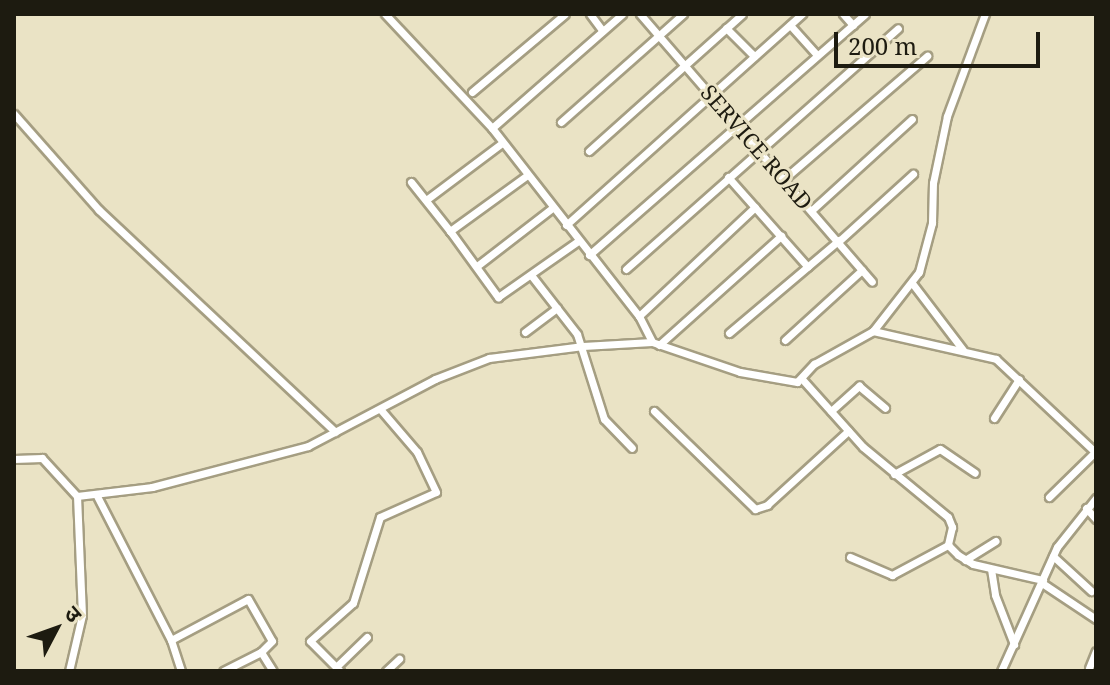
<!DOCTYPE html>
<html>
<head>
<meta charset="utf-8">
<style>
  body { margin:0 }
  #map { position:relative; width:1110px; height:685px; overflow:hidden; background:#eae3c5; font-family:"Noto Serif","Noto Sans Devanagari",serif }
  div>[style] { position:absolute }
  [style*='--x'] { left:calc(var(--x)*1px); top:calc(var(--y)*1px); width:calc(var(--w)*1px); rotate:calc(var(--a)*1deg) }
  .roads { filter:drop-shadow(2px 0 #a59e82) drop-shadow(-2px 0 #a59e82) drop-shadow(0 2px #a59e82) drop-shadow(0 -2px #a59e82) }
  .minor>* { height:7px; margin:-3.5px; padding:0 3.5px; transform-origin:3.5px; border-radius:3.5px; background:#fff }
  span { translate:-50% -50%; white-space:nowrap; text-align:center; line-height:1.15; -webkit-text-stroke:6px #eae3c5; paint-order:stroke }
  .street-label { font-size:22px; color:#1d1b10 }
  .frame { position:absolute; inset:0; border:16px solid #1d1b10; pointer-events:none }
  .north { position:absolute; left:16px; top:589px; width:80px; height:80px; -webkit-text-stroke:6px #eae3c5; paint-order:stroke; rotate:49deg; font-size:22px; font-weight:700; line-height:32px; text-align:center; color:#1d1b10 }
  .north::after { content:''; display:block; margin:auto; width:28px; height:36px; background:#1d1b10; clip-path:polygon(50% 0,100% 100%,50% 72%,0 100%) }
  .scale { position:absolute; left:834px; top:32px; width:206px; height:36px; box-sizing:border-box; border:4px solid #1d1b10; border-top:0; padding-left:10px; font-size:24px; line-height:28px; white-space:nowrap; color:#1d1b10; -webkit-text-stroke:6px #eae3c5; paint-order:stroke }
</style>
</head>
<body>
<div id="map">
  <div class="roads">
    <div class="minor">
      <div style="--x:385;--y:14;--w:156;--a:46.8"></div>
      <div style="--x:492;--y:128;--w:239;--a:52"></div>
      <div style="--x:639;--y:316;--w:29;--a:63"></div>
      <div style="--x:590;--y:14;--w:21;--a:53"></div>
      <div style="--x:640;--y:14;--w:354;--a:49.1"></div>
      <div style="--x:843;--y:14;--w:15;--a:48"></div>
      <div style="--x:790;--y:25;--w:40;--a:48"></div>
      <div style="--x:726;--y:28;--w:40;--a:45"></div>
      <div style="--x:472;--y:92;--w:121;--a:-40"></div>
      <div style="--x:14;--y:114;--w:128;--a:48.5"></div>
      <div style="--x:99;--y:210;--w:324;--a:43.2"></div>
      <div style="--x:561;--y:122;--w:163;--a:-41.5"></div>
      <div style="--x:492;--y:128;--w:173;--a:-41.2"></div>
      <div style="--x:589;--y:151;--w:205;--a:-41.8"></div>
      <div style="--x:526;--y:176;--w:94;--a:144.1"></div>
      <div style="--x:450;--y:231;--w:82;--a:54"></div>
      <div style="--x:498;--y:297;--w:98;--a:-35"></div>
      <div style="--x:728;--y:177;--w:120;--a:48.4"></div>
      <div style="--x:784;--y:179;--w:189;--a:-40.7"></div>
      <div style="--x:411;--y:182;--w:63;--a:51.5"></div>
      <div style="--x:426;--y:200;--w:95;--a:-36.9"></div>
      <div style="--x:812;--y:210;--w:135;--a:-42.3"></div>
      <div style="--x:566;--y:225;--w:317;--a:-41.8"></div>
      <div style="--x:839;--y:241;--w:100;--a:-42.2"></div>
      <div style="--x:589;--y:255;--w:366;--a:-41.1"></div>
      <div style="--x:477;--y:266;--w:95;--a:-37.7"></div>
      <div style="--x:626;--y:269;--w:363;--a:-41.5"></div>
      <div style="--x:531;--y:275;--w:75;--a:52.1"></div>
      <div style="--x:577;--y:334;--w:89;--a:72.4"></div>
      <div style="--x:604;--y:419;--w:40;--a:46"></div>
      <div style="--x:912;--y:283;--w:84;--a:52.7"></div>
      <div style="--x:639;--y:316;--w:159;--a:-43.2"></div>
      <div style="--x:873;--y:331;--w:126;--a:12.8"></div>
      <div style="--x:996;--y:359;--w:137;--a:43.2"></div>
      <div style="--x:525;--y:332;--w:40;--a:-37"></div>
      <div style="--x:729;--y:333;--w:144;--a:-40.2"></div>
      <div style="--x:785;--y:340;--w:104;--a:-42.3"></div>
      <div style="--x:659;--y:345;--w:164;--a:-41.8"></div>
      <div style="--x:802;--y:379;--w:91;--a:48.1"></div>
      <div style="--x:863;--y:447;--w:110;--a:39.5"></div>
      <div style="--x:948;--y:517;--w:11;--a:68"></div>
      <div style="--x:952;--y:527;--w:18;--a:103"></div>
      <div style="--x:948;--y:545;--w:14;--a:45"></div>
      <div style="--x:958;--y:555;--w:17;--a:31"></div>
      <div style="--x:973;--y:564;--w:72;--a:12.9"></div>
      <div style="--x:654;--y:411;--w:141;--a:44.1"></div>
      <div style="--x:755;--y:509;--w:13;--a:-18"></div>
      <div style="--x:767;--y:505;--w:110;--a:-42.4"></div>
      <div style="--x:831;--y:411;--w:38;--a:-42"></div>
      <div style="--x:859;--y:386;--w:34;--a:40"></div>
      <div style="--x:994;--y:418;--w:46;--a:-57.3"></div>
      <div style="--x:14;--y:459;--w:28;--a:-2"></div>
      <div style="--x:42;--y:458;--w:52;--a:47.4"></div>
      <div style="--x:77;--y:496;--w:76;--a:-6.8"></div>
      <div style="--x:152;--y:487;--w:161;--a:-14.7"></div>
      <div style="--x:308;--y:446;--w:144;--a:-27.8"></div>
      <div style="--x:435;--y:379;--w:58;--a:-21.3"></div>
      <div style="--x:489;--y:358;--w:95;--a:-7.3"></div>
      <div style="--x:583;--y:346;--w:69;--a:-3.3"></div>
      <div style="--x:652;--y:342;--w:93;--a:18.8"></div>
      <div style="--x:740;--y:372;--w:58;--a:10"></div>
      <div style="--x:797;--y:382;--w:25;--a:-47"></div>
      <div style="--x:814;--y:364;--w:68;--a:-29.2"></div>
      <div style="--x:873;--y:331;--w:75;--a:-52.1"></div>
      <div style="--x:919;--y:272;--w:51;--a:-75.1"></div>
      <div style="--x:932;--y:223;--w:40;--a:-88.6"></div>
      <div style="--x:933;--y:183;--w:68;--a:-78.2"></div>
      <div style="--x:947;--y:116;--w:109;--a:-69.6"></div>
      <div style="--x:894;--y:474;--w:52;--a:-28.5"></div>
      <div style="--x:940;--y:449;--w:42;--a:34.4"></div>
      <div style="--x:97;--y:496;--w:162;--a:62.8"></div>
      <div style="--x:171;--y:640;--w:33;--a:72"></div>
      <div style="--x:1049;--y:497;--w:64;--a:-44.4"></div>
      <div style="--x:1086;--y:508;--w:15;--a:48"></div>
      <div style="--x:1053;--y:556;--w:52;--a:42.6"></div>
      <div style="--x:850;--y:557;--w:46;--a:23.2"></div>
      <div style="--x:892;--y:575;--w:64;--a:-28.2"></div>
      <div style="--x:965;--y:560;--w:36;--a:-32"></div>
      <div style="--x:991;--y:569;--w:26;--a:81"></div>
      <div style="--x:995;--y:595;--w:53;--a:68.8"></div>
      <div style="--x:1042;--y:583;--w:65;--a:33.7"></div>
      <div style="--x:171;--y:640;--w:87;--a:-28"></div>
      <div style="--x:248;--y:599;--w:48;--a:60.3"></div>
      <div style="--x:272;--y:641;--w:16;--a:135"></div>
      <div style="--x:261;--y:652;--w:42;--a:153.4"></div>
      <div style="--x:261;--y:652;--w:22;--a:58"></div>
      <div style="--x:336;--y:667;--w:43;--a:-44.1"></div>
      <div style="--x:1089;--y:668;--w:18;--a:-68"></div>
      <div style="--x:69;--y:671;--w:57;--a:-76.9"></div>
      <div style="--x:82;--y:615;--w:119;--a:-92.4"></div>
      <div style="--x:340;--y:671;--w:42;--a:-135"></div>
      <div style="--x:310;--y:641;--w:57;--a:-41.5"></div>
      <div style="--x:353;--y:603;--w:90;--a:-72.6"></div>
      <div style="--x:380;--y:517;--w:61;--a:-24.1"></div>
      <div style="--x:436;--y:492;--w:44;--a:-115.4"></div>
      <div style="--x:417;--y:452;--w:55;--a:-130.6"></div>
      <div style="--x:386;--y:671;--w:18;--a:-43"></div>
      <div style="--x:1001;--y:671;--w:136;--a:-65.7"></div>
      <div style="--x:1057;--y:547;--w:63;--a:-51.5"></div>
    </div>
  </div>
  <div class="street-label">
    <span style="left:757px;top:147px;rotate:49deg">SERVICE ROAD</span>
  </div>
  <div class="frame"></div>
  <div class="north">उ</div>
  <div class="scale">200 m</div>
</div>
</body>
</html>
